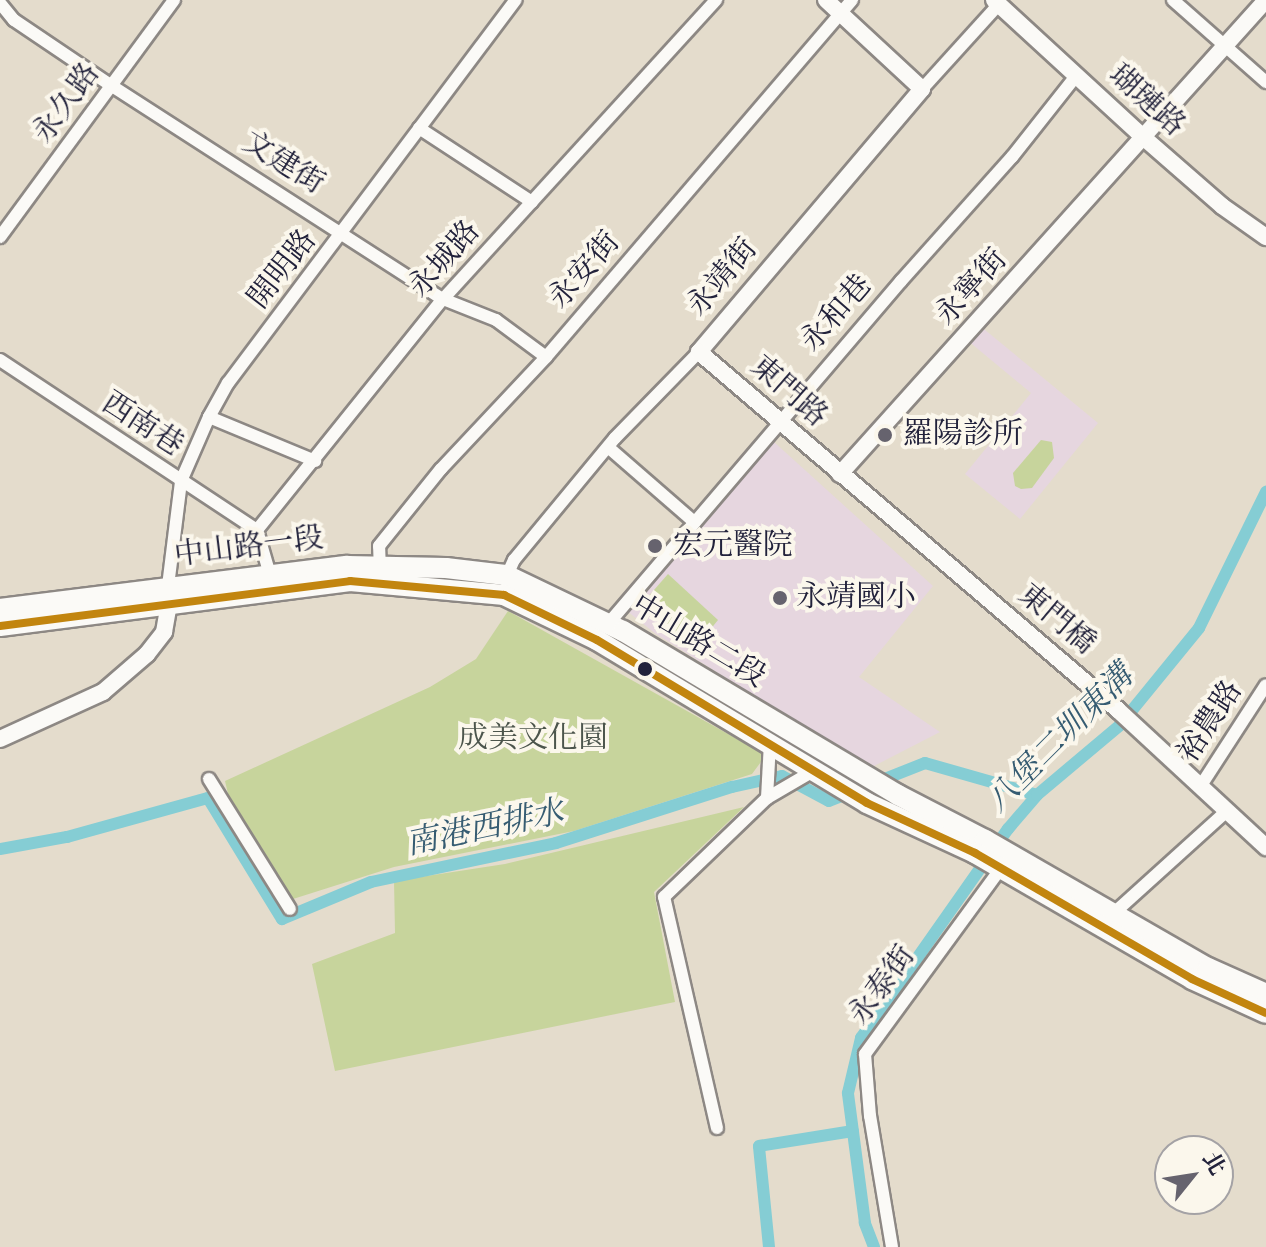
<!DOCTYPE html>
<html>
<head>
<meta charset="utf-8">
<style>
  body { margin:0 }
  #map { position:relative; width:1266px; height:1247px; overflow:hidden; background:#e4dccc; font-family:"IM FELL English","Noto Serif TC",serif }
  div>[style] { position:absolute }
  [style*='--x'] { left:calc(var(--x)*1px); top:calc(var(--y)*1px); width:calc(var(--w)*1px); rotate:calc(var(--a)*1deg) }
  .built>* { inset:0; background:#e6d6df }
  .green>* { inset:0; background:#c7d49c }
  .canal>* { height:12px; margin:-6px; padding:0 6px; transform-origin:6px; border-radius:6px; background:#85cdd4 }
  .roads { filter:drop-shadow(2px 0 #8d8884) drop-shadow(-2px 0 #8d8884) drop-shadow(0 2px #8d8884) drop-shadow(0 -2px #8d8884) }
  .minor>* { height:12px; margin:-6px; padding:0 6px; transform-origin:6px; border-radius:6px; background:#fbfaf7 }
  .tertiary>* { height:16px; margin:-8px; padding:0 8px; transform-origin:8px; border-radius:8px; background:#fbfaf7 }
  .primary>* { height:20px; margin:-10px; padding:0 10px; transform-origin:10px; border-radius:10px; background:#fbfaf7 }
  .bus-1>* { height:8px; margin:-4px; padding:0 4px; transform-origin:4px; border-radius:4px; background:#c2850f }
  .dots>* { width:22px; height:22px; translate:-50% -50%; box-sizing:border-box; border:4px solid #fbf7ec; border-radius:50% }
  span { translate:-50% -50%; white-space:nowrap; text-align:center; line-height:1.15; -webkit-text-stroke:8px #fbf7ec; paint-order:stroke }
  .street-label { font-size:30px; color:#22223b }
  .poi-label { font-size:30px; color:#22223b }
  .left { translate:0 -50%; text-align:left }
  .park-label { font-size:30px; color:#4c554c }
  .water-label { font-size:32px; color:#365c72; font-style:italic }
  .north { position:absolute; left:1154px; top:1135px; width:80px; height:80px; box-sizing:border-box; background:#fbf7ec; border:2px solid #a4a2a5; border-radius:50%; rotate:60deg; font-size:22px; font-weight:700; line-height:32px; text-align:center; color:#22223b }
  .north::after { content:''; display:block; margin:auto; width:28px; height:36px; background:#66636e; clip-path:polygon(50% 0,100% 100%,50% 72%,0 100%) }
</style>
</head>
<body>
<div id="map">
  <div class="built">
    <div style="clip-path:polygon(979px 325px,1098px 423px,1020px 519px,965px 474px,1031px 393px,967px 340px)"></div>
    <div style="clip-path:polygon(774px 442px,933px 586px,859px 677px,940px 732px,874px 766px,815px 734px,656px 634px,627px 611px)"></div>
  </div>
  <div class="green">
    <div style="clip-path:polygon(1041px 440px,1052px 442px,1054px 458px,1032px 488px,1021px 489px,1015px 486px,1013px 473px)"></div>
    <div style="clip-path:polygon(668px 574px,718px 620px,693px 651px,640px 606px)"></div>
    <div style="clip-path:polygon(508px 611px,766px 755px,752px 774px,574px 831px,394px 867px,293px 899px,283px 890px,229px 798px,225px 781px,430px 687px,476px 659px)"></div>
    <div style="clip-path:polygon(744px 807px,654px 892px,675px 1002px,335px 1071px,312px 964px,395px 933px,394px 881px,505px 864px)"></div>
  </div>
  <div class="canal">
    <div style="--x:0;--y:849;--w:68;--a:-10.2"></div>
    <div style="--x:67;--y:837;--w:146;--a:-15.5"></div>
    <div style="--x:208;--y:798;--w:142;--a:58.6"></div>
    <div style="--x:282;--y:919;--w:96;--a:-22.6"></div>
    <div style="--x:371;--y:882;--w:189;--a:-11.9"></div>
    <div style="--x:556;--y:843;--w:185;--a:-17.7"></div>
    <div style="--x:732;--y:787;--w:51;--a:-12.4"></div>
    <div style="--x:782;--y:776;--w:53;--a:28"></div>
    <div style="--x:829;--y:801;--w:103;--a:-21.6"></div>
    <div style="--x:925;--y:763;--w:116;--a:15.9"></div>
    <div style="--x:769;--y:1247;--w:101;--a:-95.7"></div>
    <div style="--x:759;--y:1146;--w:95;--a:-9.1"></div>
    <div style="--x:874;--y:1247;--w:26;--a:-111"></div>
    <div style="--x:865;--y:1223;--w:131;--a:-97.5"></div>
    <div style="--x:848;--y:1093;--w:57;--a:-76.7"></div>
    <div style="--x:861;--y:1038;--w:256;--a:-54.9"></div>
    <div style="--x:1008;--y:829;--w:45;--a:-49.5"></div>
    <div style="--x:1037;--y:795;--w:109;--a:-40.1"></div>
    <div style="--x:1120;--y:725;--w:125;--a:-50.8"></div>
    <div style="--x:1199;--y:628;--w:152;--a:-63.8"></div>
  </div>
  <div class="roads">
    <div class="minor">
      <div style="--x:1173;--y:0;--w:124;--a:41.4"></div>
      <div style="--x:0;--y:3;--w:22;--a:51"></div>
      <div style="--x:14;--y:20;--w:118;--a:34"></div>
      <div style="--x:112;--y:86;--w:394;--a:32.8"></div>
      <div style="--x:443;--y:299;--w:57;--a:21.6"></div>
      <div style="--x:496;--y:320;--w:62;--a:36.5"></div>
      <div style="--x:922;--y:89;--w:115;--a:-47.8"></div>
      <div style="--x:419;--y:128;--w:135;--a:33.2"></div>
      <div style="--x:0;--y:237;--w:294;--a:-53.7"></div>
      <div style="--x:0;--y:360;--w:308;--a:33.5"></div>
      <div style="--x:209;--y:417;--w:115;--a:22.5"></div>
      <div style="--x:609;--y:448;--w:113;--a:41"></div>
      <div style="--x:380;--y:572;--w:26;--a:-92"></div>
      <div style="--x:379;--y:546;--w:99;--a:-51.2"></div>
      <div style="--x:441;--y:469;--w:154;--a:-46.8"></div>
      <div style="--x:546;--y:357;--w:470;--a:-49.4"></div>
      <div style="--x:270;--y:575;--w:47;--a:-106.1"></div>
      <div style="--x:257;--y:530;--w:297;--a:-51.2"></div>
      <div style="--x:443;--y:299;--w:405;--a:-47.6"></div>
      <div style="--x:505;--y:580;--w:22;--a:-66"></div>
      <div style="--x:514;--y:560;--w:158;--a:-50.4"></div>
      <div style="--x:615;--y:438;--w:120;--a:-45.7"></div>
      <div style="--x:167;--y:594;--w:114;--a:-82.9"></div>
      <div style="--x:181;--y:481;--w:70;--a:-66.4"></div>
      <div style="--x:209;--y:417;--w:39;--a:-61"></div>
      <div style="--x:228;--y:383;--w:479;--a:-53.1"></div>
      <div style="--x:608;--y:624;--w:451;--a:-49.5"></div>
      <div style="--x:901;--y:281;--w:166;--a:-48.2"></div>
      <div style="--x:1012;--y:157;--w:103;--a:-51.7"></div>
      <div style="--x:209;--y:779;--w:153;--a:58.1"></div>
      <div style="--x:1200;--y:787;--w:121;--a:-57.1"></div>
      <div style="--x:767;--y:798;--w:55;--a:-86.9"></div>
      <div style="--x:1114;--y:913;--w:152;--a:-42.1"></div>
      <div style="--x:717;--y:1128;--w:237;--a:-102.9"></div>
      <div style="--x:664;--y:897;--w:143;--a:-43.9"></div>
      <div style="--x:767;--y:798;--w:56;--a:-30.3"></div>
      <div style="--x:892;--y:1247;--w:133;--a:-99.5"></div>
      <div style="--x:870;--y:1116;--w:62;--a:-94.6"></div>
      <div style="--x:865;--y:1054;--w:230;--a:-53.8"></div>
    </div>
    <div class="tertiary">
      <div style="--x:826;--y:0;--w:131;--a:42.8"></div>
      <div style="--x:922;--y:89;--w:345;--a:130.3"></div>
      <div style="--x:699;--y:352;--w:551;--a:40.51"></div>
      <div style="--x:1118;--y:710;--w:202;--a:42.8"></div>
      <div style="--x:994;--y:0;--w:202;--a:42.6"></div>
      <div style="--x:1143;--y:137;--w:105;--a:41.1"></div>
      <div style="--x:1222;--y:206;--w:54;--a:35.2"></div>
      <div style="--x:840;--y:474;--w:637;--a:-48.05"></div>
      <div style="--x:0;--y:739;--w:113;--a:-24.5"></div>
      <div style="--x:103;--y:692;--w:58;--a:-40.8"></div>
      <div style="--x:147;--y:654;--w:28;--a:-52"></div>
      <div style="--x:164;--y:632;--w:27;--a:-80"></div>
    </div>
    <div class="primary">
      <div style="--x:0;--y:609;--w:350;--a:-7.1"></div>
      <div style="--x:347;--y:566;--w:99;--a:1.2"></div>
      <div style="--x:446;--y:568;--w:60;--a:6.7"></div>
      <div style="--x:506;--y:575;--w:130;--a:25.6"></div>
      <div style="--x:623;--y:631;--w:320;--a:30.8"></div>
      <div style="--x:898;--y:795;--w:98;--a:27.3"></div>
      <div style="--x:985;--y:840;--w:257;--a:29.9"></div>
      <div style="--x:1208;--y:968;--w:64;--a:24.1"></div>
      <div style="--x:0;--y:626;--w:353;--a:-7.3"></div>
      <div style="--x:350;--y:581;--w:155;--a:5.2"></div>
      <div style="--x:504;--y:595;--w:103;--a:25.8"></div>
      <div style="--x:597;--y:640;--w:315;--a:31.1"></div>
      <div style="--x:867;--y:803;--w:119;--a:24.8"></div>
      <div style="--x:975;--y:853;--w:251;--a:30.1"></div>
      <div style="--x:1192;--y:979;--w:81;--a:24.7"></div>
    </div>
  </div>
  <div class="bus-1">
    <div style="--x:0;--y:626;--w:353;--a:-7.3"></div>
    <div style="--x:350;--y:581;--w:155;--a:5.2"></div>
    <div style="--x:504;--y:595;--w:103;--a:25.8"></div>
    <div style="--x:597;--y:640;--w:315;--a:31.1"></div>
    <div style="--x:867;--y:803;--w:119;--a:24.8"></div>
    <div style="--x:975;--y:853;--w:251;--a:30.1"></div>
    <div style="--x:1192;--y:979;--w:81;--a:24.7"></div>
  </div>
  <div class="dots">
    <div style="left:885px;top:435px;background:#66636e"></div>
    <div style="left:655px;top:546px;background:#66636e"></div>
    <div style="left:780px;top:598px;background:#66636e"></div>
    <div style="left:645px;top:669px;background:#22223b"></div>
  </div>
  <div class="street-label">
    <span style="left:1146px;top:101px;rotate:42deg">瑚璉路</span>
    <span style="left:67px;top:104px;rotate:-54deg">永久路</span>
    <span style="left:283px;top:164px;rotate:32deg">文建街</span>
    <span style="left:445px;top:260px;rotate:-49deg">永城路</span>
    <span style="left:283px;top:270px;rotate:-52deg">開明路</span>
    <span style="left:585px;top:271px;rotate:-49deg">永安街</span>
    <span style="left:723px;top:278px;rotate:-50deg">永靖街</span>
    <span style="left:972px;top:288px;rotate:-48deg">永寧街</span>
    <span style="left:837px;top:314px;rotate:-49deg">永和巷</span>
    <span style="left:788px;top:392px;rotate:41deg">東門路</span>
    <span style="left:142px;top:425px;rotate:33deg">西南巷</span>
    <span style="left:249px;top:548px;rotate:-7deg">中山路一段</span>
    <span style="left:1056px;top:620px;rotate:40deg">東門橋</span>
    <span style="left:698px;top:642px;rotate:31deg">中山路二段</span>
    <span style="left:1211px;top:722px;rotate:-57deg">裕農路</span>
    <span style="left:883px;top:986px;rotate:-54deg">永泰街</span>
  </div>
  <div class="poi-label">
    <span class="left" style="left:903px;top:435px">羅陽診所</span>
    <span class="left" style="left:673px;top:546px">宏元醫院</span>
    <span class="left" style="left:796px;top:598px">永靖國小</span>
  </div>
  <div class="park-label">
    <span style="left:533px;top:739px">成美文化園</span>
  </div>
  <div class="water-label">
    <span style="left:1061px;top:740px;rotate:-45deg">八堡二圳東溝</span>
    <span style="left:485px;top:830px;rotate:-12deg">南港西排水</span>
  </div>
  <div class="north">北</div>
</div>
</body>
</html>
